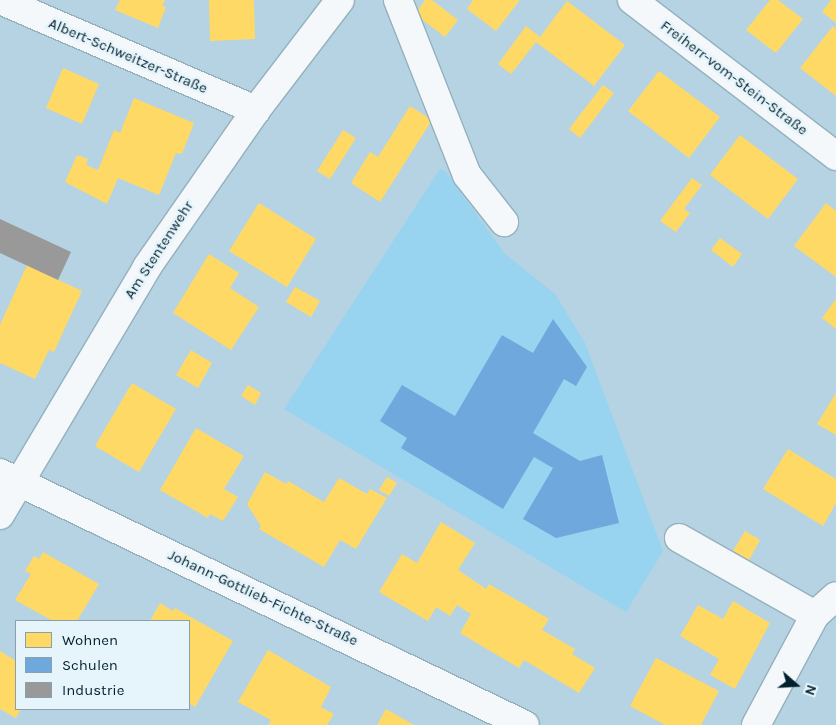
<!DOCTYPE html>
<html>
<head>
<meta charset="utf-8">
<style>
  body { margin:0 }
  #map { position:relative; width:836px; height:725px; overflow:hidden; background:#b5d3e2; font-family:Karla,sans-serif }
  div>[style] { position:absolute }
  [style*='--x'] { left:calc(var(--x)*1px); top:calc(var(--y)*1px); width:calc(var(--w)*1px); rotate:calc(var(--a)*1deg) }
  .built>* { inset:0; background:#98d3f0 }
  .homes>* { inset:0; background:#ffd966 }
  .schools>* { inset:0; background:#6fa8dc }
  .industry>* { inset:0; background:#999 }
  .roads { filter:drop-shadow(1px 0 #94b0bd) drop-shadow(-1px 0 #94b0bd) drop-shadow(0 1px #94b0bd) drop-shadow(0 -1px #94b0bd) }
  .minor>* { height:28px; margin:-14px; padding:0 14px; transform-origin:14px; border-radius:14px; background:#f4f8fb }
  span { translate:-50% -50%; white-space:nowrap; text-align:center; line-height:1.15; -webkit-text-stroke:5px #e6f4fb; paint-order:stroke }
  .street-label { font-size:15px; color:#02212e }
  .legend { position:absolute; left:15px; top:620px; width:175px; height:90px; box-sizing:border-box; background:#e6f4fb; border:1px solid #8ba0a9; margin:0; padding:6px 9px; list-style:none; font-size:15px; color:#02212e }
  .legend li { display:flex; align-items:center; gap:10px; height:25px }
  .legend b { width:25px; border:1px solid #8ba0a9 }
  .north { position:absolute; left:771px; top:660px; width:50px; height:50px; -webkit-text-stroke:4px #e6f4fb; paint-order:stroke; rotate:109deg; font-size:14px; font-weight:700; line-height:20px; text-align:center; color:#02212e }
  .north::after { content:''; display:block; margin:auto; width:18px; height:22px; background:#02212e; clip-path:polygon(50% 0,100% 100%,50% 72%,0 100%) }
</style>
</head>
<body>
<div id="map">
  <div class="built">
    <div style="clip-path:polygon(440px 169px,446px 172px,505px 254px,555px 294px,585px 343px,663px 551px,626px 612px,284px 409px)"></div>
  </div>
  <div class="homes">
    <div style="clip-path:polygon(120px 0,165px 0,162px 6px,166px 7px,158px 28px,115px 10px)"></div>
    <div style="clip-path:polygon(209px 0,254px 0,255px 39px,210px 41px)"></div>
    <div style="clip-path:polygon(425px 0,432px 0,458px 20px,445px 37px,415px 14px)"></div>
    <div style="clip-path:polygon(473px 0,520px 0,496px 31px,467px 9px)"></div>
    <div style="clip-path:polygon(770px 0,778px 0,803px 19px,776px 53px,746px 30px)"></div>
    <div style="clip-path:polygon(831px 0,836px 0,836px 23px,822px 12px)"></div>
    <div style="clip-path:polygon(567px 1px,625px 45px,594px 86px,536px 42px,511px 74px,498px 64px,526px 26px,540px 37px)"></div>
    <div style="clip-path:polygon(833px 26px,836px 29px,836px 96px,800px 68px)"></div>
    <div style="clip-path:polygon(63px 68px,99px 84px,82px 124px,46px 108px)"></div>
    <div style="clip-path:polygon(659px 71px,720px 117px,689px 158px,628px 111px)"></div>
    <div style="clip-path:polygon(603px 85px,614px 93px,580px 138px,569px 129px)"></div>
    <div style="clip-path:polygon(134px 98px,194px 123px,182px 154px,176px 153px,159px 195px,118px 178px,107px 204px,65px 182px,77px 155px,88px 159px,86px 165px,98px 170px,114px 130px,120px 133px)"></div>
    <div style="clip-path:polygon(410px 106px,432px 120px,380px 202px,351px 183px,370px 152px,378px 157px)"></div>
    <div style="clip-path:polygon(343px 130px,356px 138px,330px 179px,317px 171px)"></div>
    <div style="clip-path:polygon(740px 135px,798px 179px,768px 219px,710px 175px)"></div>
    <div style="clip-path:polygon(692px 178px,702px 185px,684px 209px,690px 213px,676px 232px,660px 221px)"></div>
    <div style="clip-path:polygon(259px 203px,316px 239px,287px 287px,229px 251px)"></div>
    <div style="clip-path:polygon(826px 203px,836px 211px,836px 277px,794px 246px)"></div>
    <div style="clip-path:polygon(720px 238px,742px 254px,733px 267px,711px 250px)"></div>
    <div style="clip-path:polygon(209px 254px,239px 273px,230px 288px,259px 307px,231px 350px,173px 313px)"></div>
    <div style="clip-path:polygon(27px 265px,82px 291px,54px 352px,49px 350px,35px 379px,0 363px,0 325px)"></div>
    <div style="clip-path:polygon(295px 287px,320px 301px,311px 317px,286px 302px)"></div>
    <div style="clip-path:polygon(836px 299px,836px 329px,822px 318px)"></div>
    <div style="clip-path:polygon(191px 350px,212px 363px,198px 388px,176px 375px)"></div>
    <div style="clip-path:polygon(132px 383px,176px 409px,139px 472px,95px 446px)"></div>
    <div style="clip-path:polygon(248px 385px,261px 393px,255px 405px,241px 396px)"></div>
    <div style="clip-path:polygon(836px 393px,836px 435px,817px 424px)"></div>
    <div style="clip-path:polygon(196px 428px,244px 456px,224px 489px,238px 497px,223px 521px,210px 514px,208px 518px,160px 490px)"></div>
    <div style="clip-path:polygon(788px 449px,836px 479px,836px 503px,823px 526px,763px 489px)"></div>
    <div style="clip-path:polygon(265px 472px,286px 484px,288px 481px,324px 502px,339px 478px,367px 494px,370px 489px,387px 498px,356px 549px,340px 540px,324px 567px,259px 529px,261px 526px,247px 504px)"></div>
    <div style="clip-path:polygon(387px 477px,397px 483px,389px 496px,379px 490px)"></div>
    <div style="clip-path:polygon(441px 522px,475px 543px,458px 570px,486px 589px,489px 584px,549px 619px,542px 630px,575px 649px,572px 654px,595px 668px,579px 693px,524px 660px,519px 668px,460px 633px,471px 614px,457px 605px,450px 616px,436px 607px,428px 621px,379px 592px,402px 554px,417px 563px)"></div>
    <div style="clip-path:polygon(745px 531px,760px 540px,749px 560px,733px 551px)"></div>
    <div style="clip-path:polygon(43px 552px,99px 584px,77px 621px,53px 621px,15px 600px,31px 574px,25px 571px,34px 556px,39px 559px)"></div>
    <div style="clip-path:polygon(733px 601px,770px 623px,735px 689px,710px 675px,719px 659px,680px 636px,698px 605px,723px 619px)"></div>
    <div style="clip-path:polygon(160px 603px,173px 611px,175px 608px,233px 641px,195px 707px,189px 703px,189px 621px,150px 621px)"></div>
    <div style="clip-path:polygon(268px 650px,331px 687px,321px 707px,334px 714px,327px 725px,268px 725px,271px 720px,238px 702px)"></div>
    <div style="clip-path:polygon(0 651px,16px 661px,16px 709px,21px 709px,16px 718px,0 709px)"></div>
    <div style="clip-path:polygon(656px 658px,719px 691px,701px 725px,665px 725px,630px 706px)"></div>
    <div style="clip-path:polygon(386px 709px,414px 725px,377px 725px)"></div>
  </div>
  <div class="schools">
    <div style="clip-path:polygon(553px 319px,587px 367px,576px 386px,564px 379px,533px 433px,580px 461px,602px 455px,619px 523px,556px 538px,523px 519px,553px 468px,534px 457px,503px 509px,401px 448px,407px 438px,380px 421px,402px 385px,455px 416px,502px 335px,533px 353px)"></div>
  </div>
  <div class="industry">
    <div style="clip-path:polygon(0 219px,71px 252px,58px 280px,0 253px)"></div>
  </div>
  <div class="roads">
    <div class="minor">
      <div style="--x:0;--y:0;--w:279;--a:23.3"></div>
      <div style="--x:398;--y:0;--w:188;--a:68.5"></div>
      <div style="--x:467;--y:175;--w:60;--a:51.8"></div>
      <div style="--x:632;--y:0;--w:257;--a:37.4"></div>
      <div style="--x:0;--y:473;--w:582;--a:25.64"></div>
      <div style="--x:0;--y:515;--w:288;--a:-59.3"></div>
      <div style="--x:147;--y:267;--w:191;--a:-55.2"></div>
      <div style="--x:256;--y:110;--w:138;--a:-52.6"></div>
      <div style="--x:679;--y:538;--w:156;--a:29.5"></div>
      <div style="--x:756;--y:725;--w:125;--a:-61.8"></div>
      <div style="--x:815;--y:615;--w:28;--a:-42"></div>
    </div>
  </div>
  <div class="street-label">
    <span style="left:128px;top:56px;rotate:23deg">Albert-Schweitzer-Straße</span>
    <span style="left:734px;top:78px;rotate:37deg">Freiherr-vom-Stein-Straße</span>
    <span style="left:159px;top:250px;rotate:-57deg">Am Stentenwehr</span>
    <span style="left:263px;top:598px;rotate:25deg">Johann-Gottlieb-Fichte-Straße</span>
  </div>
  <ul class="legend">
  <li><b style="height:14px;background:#ffd966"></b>Wohnen</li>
  <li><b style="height:14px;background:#6fa8dc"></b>Schulen</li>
  <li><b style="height:14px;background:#999"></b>Industrie</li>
  </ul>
  <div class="north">N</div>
</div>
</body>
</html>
